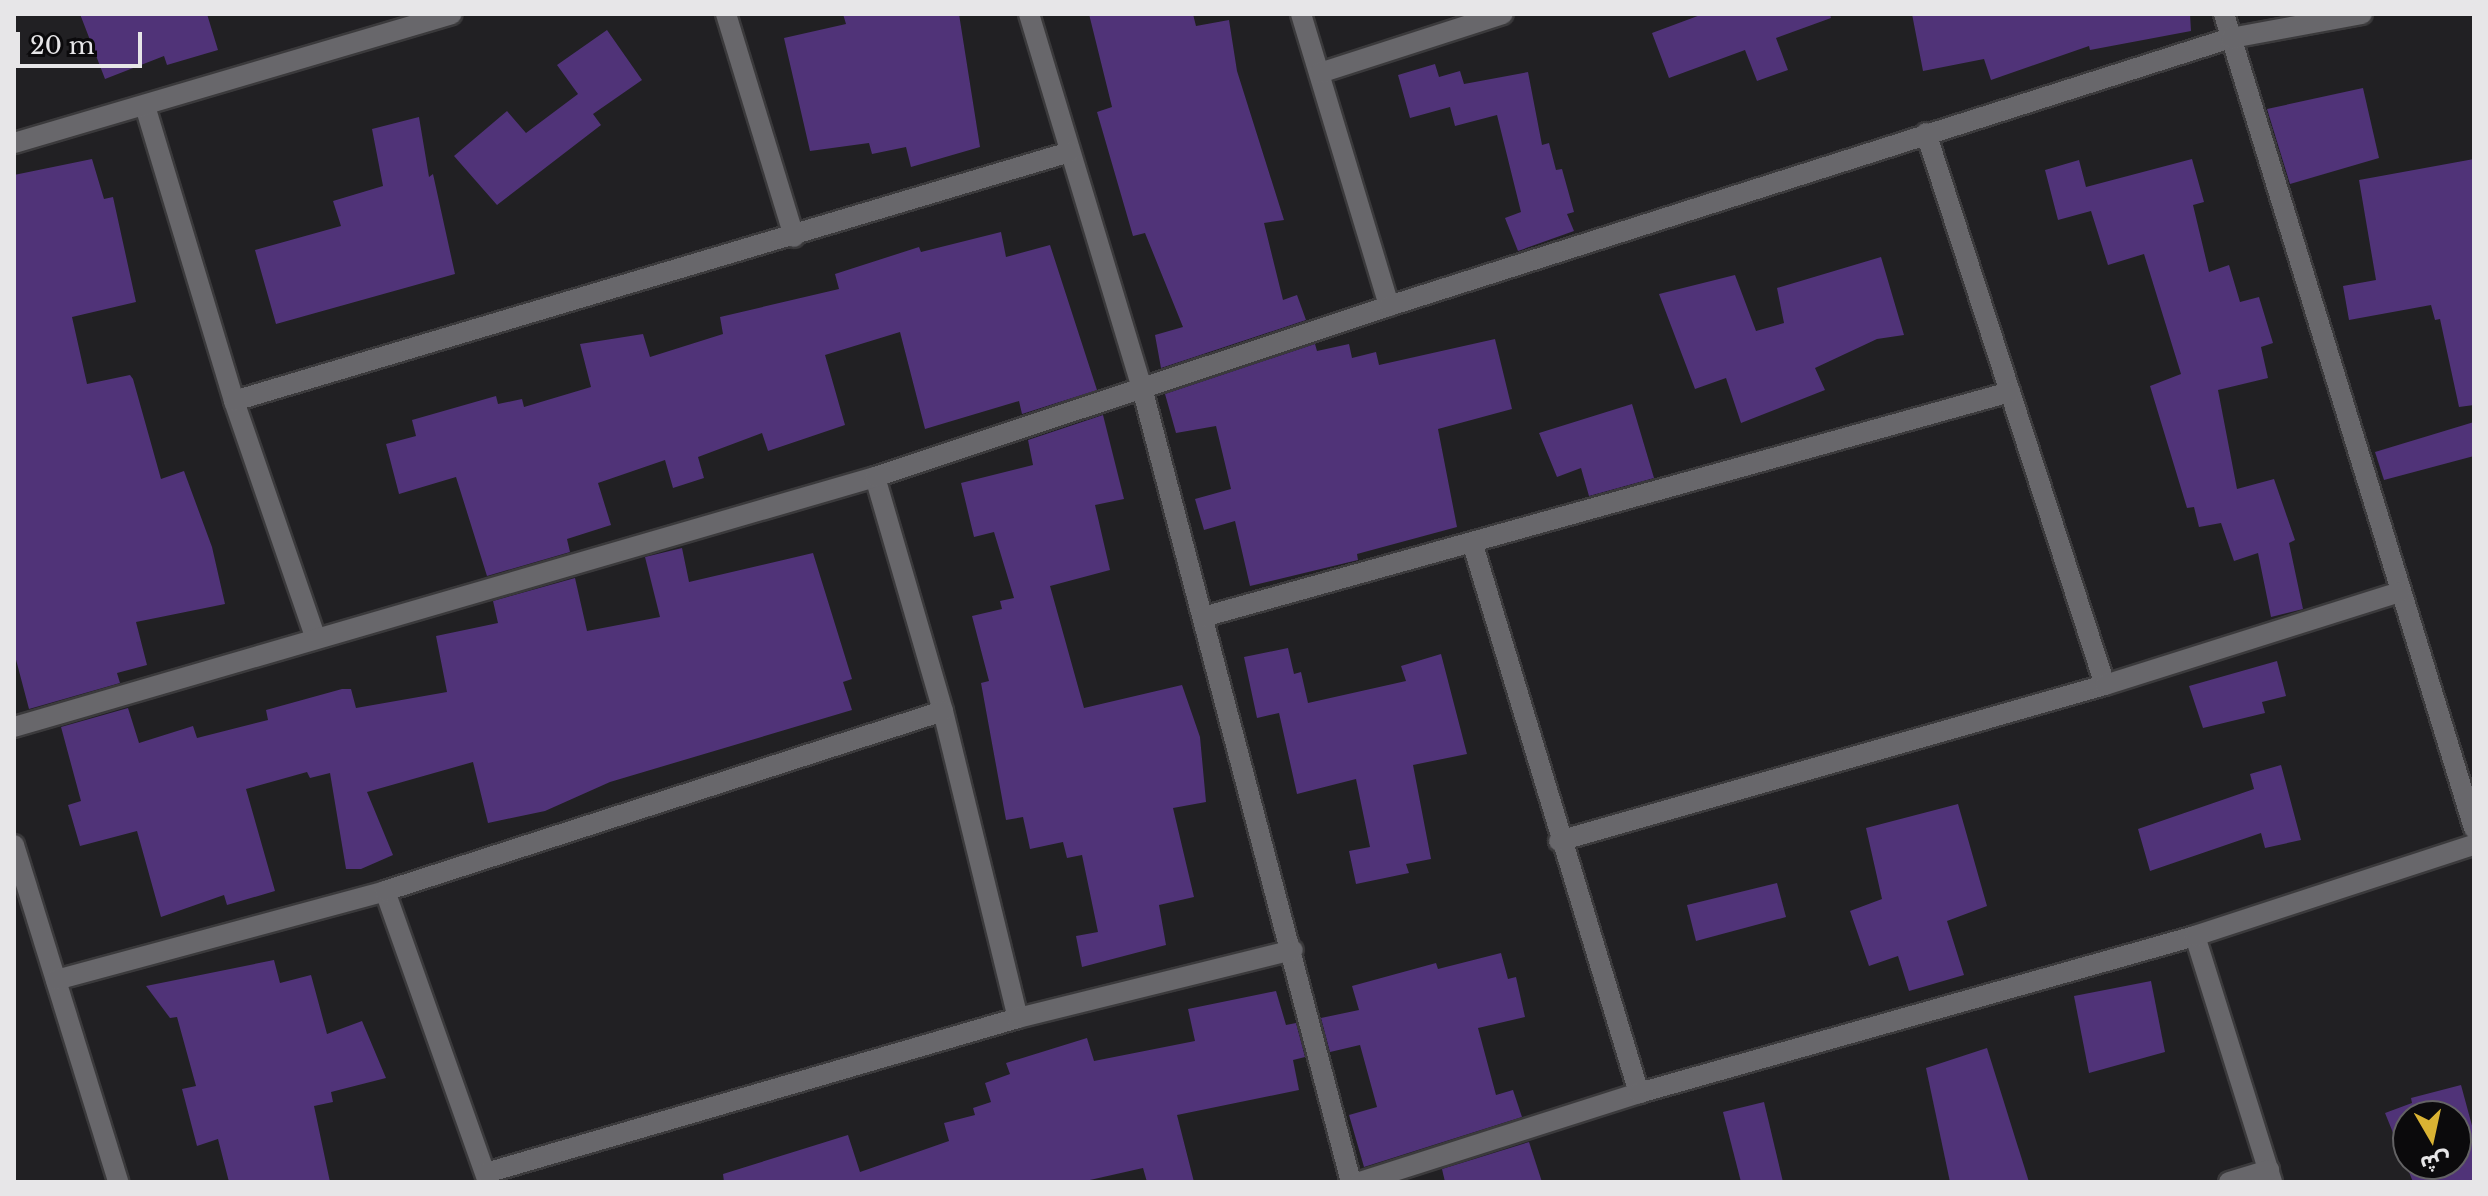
<!DOCTYPE html>
<html>
<head>
<meta charset="utf-8">
<style>
  body { margin:0 }
  #map { position:relative; width:2488px; height:1196px; overflow:hidden; background:#212023; font-family:"Libre Baskerville","Noto Sans Arabic",serif }
  div>[style] { position:absolute }
  [style*='--x'] { left:calc(var(--x)*1px); top:calc(var(--y)*1px); width:calc(var(--w)*1px); rotate:calc(var(--a)*1deg) }
  .building>* { inset:0; background:#503378 }
  .roads { filter:drop-shadow(2px 0 #3b3a3c) drop-shadow(-2px 0 #3b3a3c) drop-shadow(0 2px #3b3a3c) drop-shadow(0 -2px #3b3a3c) }
  .minor>* { height:20px; margin:-10px; padding:0 10px; transform-origin:10px; border-radius:10px; background:#68676b }
  span { translate:-50% -50%; white-space:nowrap; text-align:center; line-height:1.15; -webkit-text-stroke:6px #0b0a0c; paint-order:stroke }
  .frame { position:absolute; inset:0; border:16px solid #e7e6e8; pointer-events:none }
  .north { position:absolute; left:2392px; top:1100px; width:80px; height:80px; box-sizing:border-box; background:#0b0a0c; border:2px solid #636264; border-radius:50%; rotate:171deg; font-size:22px; font-weight:700; line-height:32px; text-align:center; color:#e7e6e8 }
  .north::after { content:''; display:block; margin:auto; width:28px; height:36px; background:#dab333; clip-path:polygon(50% 0,100% 100%,50% 72%,0 100%) }
  .scale { position:absolute; left:16px; top:32px; width:126px; height:36px; box-sizing:border-box; border:4px solid #e7e6e8; border-top:0; padding-left:10px; font-size:24px; line-height:28px; white-space:nowrap; color:#e7e6e8; -webkit-text-stroke:6px #0b0a0c; paint-order:stroke }
</style>
</head>
<body>
<div id="map">
  <div class="building">
    <div style="clip-path:polygon(80px 14px,207px 14px,218px 50px,167px 65px,164px 56px,105px 79px)"></div>
    <div style="clip-path:polygon(843px 14px,959px 14px,980px 147px,911px 167px,906px 147px,872px 154px,869px 143px,810px 151px,784px 38px,846px 24px)"></div>
    <div style="clip-path:polygon(1089px 14px,1193px 14px,1196px 26px,1229px 20px,1237px 71px,1284px 220px,1264px 223px,1283px 300px,1297px 295px,1306px 320px,1161px 368px,1155px 335px,1183px 327px,1145px 233px,1133px 236px,1097px 112px,1112px 107px)"></div>
    <div style="clip-path:polygon(1703px 14px,1830px 14px,1831px 18px,1776px 38px,1788px 70px,1757px 81px,1745px 50px,1669px 78px,1652px 33px)"></div>
    <div style="clip-path:polygon(1912px 14px,2190px 14px,2191px 31px,2090px 50px,2089px 46px,1991px 80px,1984px 59px,1923px 71px)"></div>
    <div style="clip-path:polygon(607px 30px,642px 80px,593px 114px,601px 125px,497px 205px,454px 156px,507px 111px,526px 133px,578px 94px,557px 65px)"></div>
    <div style="clip-path:polygon(1435px 64px,1439px 77px,1460px 71px,1464px 84px,1528px 72px,1542px 145px,1549px 143px,1556px 170px,1562px 169px,1574px 212px,1567px 214px,1574px 231px,1518px 251px,1505px 218px,1521px 212px,1497px 115px,1455px 126px,1450px 107px,1410px 118px,1398px 75px)"></div>
    <div style="clip-path:polygon(2363px 88px,2379px 158px,2290px 184px,2267px 109px)"></div>
    <div style="clip-path:polygon(419px 117px,429px 177px,433px 174px,455px 274px,276px 324px,255px 250px,341px 226px,333px 201px,383px 186px,372px 129px)"></div>
    <div style="clip-path:polygon(92px 159px,104px 199px,113px 197px,136px 302px,72px 317px,87px 384px,130px 375px,133px 379px,161px 479px,184px 471px,212px 547px,225px 604px,136px 622px,147px 665px,117px 673px,120px 683px,29px 709px,14px 652px,14px 175px)"></div>
    <div style="clip-path:polygon(2192px 159px,2204px 202px,2193px 205px,2209px 272px,2229px 265px,2240px 302px,2259px 297px,2273px 343px,2261px 347px,2268px 378px,2218px 390px,2237px 489px,2274px 479px,2295px 540px,2289px 543px,2303px 609px,2271px 617px,2258px 553px,2234px 561px,2221px 523px,2199px 527px,2194px 507px,2187px 508px,2150px 386px,2181px 374px,2144px 254px,2108px 265px,2091px 211px,2058px 220px,2045px 170px,2079px 160px,2086px 187px)"></div>
    <div style="clip-path:polygon(2474px 159px,2474px 405px,2459px 407px,2440px 319px,2435px 320px,2431px 305px,2349px 320px,2343px 286px,2376px 280px,2359px 180px)"></div>
    <div style="clip-path:polygon(1001px 232px,1006px 257px,1050px 245px,1097px 390px,1022px 414px,1019px 401px,925px 429px,900px 332px,825px 355px,845px 425px,768px 451px,762px 433px,698px 457px,704px 478px,673px 488px,665px 460px,598px 483px,611px 525px,567px 539px,570px 552px,487px 576px,456px 477px,399px 494px,386px 444px,416px 436px,412px 420px,496px 396px,498px 404px,522px 399px,524px 407px,591px 387px,580px 344px,643px 334px,650px 357px,723px 334px,720px 317px,839px 289px,835px 274px,919px 247px,921px 252px)"></div>
    <div style="clip-path:polygon(1881px 257px,1904px 335px,1877px 339px,1815px 368px,1825px 390px,1741px 423px,1726px 378px,1695px 389px,1659px 294px,1735px 275px,1756px 331px,1784px 323px,1777px 288px)"></div>
    <div style="clip-path:polygon(1495px 339px,1512px 409px,1438px 429px,1457px 527px,1357px 554px,1358px 560px,1250px 586px,1235px 521px,1204px 530px,1195px 499px,1231px 489px,1216px 426px,1176px 433px,1165px 394px,1315px 344px,1317px 351px,1349px 344px,1352px 358px,1376px 352px,1379px 365px)"></div>
    <div style="clip-path:polygon(1632px 404px,1654px 478px,1589px 496px,1581px 468px,1557px 477px,1539px 433px)"></div>
    <div style="clip-path:polygon(1103px 415px,1124px 499px,1095px 505px,1110px 570px,1050px 586px,1084px 708px,1182px 685px,1200px 737px,1206px 802px,1173px 808px,1194px 897px,1159px 905px,1166px 945px,1082px 967px,1076px 936px,1098px 932px,1082px 855px,1067px 858px,1063px 842px,1030px 849px,1023px 817px,1006px 820px,981px 683px,989px 681px,972px 616px,1002px 609px,1000px 601px,1014px 598px,994px 532px,974px 537px,961px 483px,1033px 465px,1028px 440px)"></div>
    <div style="clip-path:polygon(2474px 422px,2474px 456px,2384px 480px,2375px 452px)"></div>
    <div style="clip-path:polygon(682px 548px,689px 582px,813px 553px,852px 679px,843px 682px,852px 710px,610px 782px,545px 811px,488px 823px,473px 762px,367px 792px,393px 855px,361px 869px,346px 869px,330px 773px,310px 778px,307px 772px,246px 789px,275px 891px,227px 905px,224px 895px,161px 917px,137px 831px,80px 846px,68px 805px,81px 801px,61px 727px,128px 708px,139px 743px,193px 726px,197px 738px,268px 720px,266px 710px,342px 689px,351px 689px,356px 708px,447px 692px,436px 636px,498px 623px,493px 601px,575px 578px,587px 631px,660px 617px,645px 557px)"></div>
    <div style="clip-path:polygon(1288px 648px,1294px 674px,1301px 672px,1308px 703px,1406px 681px,1401px 666px,1441px 654px,1467px 754px,1413px 765px,1431px 859px,1406px 864px,1409px 873px,1356px 884px,1349px 851px,1370px 847px,1356px 779px,1297px 794px,1279px 713px,1257px 718px,1244px 657px)"></div>
    <div style="clip-path:polygon(2277px 661px,2286px 696px,2262px 702px,2265px 713px,2203px 728px,2189px 686px)"></div>
    <div style="clip-path:polygon(2281px 765px,2301px 840px,2265px 848px,2261px 833px,2150px 871px,2138px 829px,2254px 789px,2250px 774px)"></div>
    <div style="clip-path:polygon(1958px 804px,1987px 906px,1947px 921px,1964px 975px,1909px 991px,1898px 956px,1869px 966px,1850px 911px,1882px 899px,1866px 828px)"></div>
    <div style="clip-path:polygon(1777px 883px,1786px 917px,1696px 941px,1687px 905px)"></div>
    <div style="clip-path:polygon(1501px 953px,1508px 979px,1516px 977px,1525px 1017px,1478px 1028px,1496px 1095px,1513px 1090px,1522px 1117px,1364px 1167px,1349px 1115px,1377px 1107px,1360px 1045px,1330px 1052px,1321px 1018px,1359px 1010px,1352px 986px,1436px 963px,1438px 969px)"></div>
    <div style="clip-path:polygon(274px 960px,280px 983px,311px 975px,327px 1034px,362px 1021px,386px 1078px,331px 1092px,333px 1102px,314px 1106px,330px 1182px,229px 1182px,218px 1139px,197px 1146px,182px 1089px,196px 1086px,177px 1017px,170px 1018px,146px 986px)"></div>
    <div style="clip-path:polygon(2151px 981px,2165px 1052px,2089px 1073px,2074px 996px)"></div>
    <div style="clip-path:polygon(1276px 991px,1286px 1025px,1296px 1023px,1305px 1057px,1293px 1060px,1299px 1090px,1177px 1115px,1194px 1182px,1147px 1182px,1143px 1168px,1081px 1182px,724px 1182px,723px 1174px,848px 1135px,860px 1172px,949px 1141px,944px 1123px,975px 1115px,973px 1108px,991px 1102px,985px 1083px,1010px 1074px,1006px 1063px,1087px 1038px,1094px 1061px,1195px 1041px,1188px 1009px)"></div>
    <div style="clip-path:polygon(1987px 1048px,2029px 1182px,1950px 1182px,1926px 1068px)"></div>
    <div style="clip-path:polygon(evenodd,2461px 1085px,2474px 1133px,2474px 1182px,2413px 1182px,2385px 1113px,2412px 1103px,2411px 1098px,2461px 1085px,2408px 1116px,2456px 1116px,2456px 1164px,2408px 1164px,2408px 1116px)"></div>
    <div style="clip-path:polygon(1764px 1102px,1783px 1182px,1741px 1182px,1723px 1112px)"></div>
    <div style="clip-path:polygon(1529px 1142px,1542px 1182px,1445px 1182px,1442px 1169px)"></div>
  </div>
  <div class="roads">
    <div class="minor">
      <div style="--x:726;--y:14;--w:233;--a:73"></div>
      <div style="--x:1029;--y:14;--w:391;--a:73.2"></div>
      <div style="--x:1142;--y:388;--w:821;--a:75.25"></div>
      <div style="--x:1301;--y:14;--w:305;--a:73.2"></div>
      <div style="--x:2224;--y:14;--w:852;--a:72.93"></div>
      <div style="--x:1320;--y:73;--w:192;--a:-17.9"></div>
      <div style="--x:145;--y:106;--w:308;--a:73.2"></div>
      <div style="--x:234;--y:401;--w:249;--a:71"></div>
      <div style="--x:1926;--y:133;--w:580;--a:72.03"></div>
      <div style="--x:14;--y:143;--w:456;--a:-16.4"></div>
      <div style="--x:234;--y:401;--w:872;--a:-16.59"></div>
      <div style="--x:875;--y:477;--w:244;--a:73.8"></div>
      <div style="--x:943;--y:711;--w:316;--a:76.3"></div>
      <div style="--x:1473;--y:545;--w:573;--a:73.15"></div>
      <div style="--x:1203;--y:617;--w:838;--a:-15.58"></div>
      <div style="--x:14;--y:727;--w:897;--a:-16.19"></div>
      <div style="--x:875;--y:477;--w:542;--a:-18.4"></div>
      <div style="--x:1389;--y:306;--w:884;--a:-17.66"></div>
      <div style="--x:2231;--y:38;--w:133;--a:-10.4"></div>
      <div style="--x:1559;--y:841;--w:568;--a:-15.95"></div>
      <div style="--x:2105;--y:685;--w:309;--a:-17.5"></div>
      <div style="--x:14;--y:845;--w:353;--a:72.8"></div>
      <div style="--x:385;--y:891;--w:309;--a:70.5"></div>
      <div style="--x:2195;--y:936;--w:258;--a:72.6"></div>
      <div style="--x:56;--y:980;--w:341;--a:-15.1"></div>
      <div style="--x:385;--y:891;--w:586;--a:-17.88"></div>
      <div style="--x:486;--y:1173;--w:554;--a:-16.24"></div>
      <div style="--x:1018;--y:1018;--w:283;--a:-13.9"></div>
      <div style="--x:1360;--y:1182;--w:293;--a:-17.7"></div>
      <div style="--x:1639;--y:1093;--w:578;--a:-15.77"></div>
      <div style="--x:2195;--y:936;--w:293;--a:-18.1"></div>
      <div style="--x:2229;--y:1182;--w:42;--a:-16.7"></div>
    </div>
  </div>
  <div class="frame"></div>
  <div class="north">ش</div>
  <div class="scale">20 m</div>
</div>
</body>
</html>
